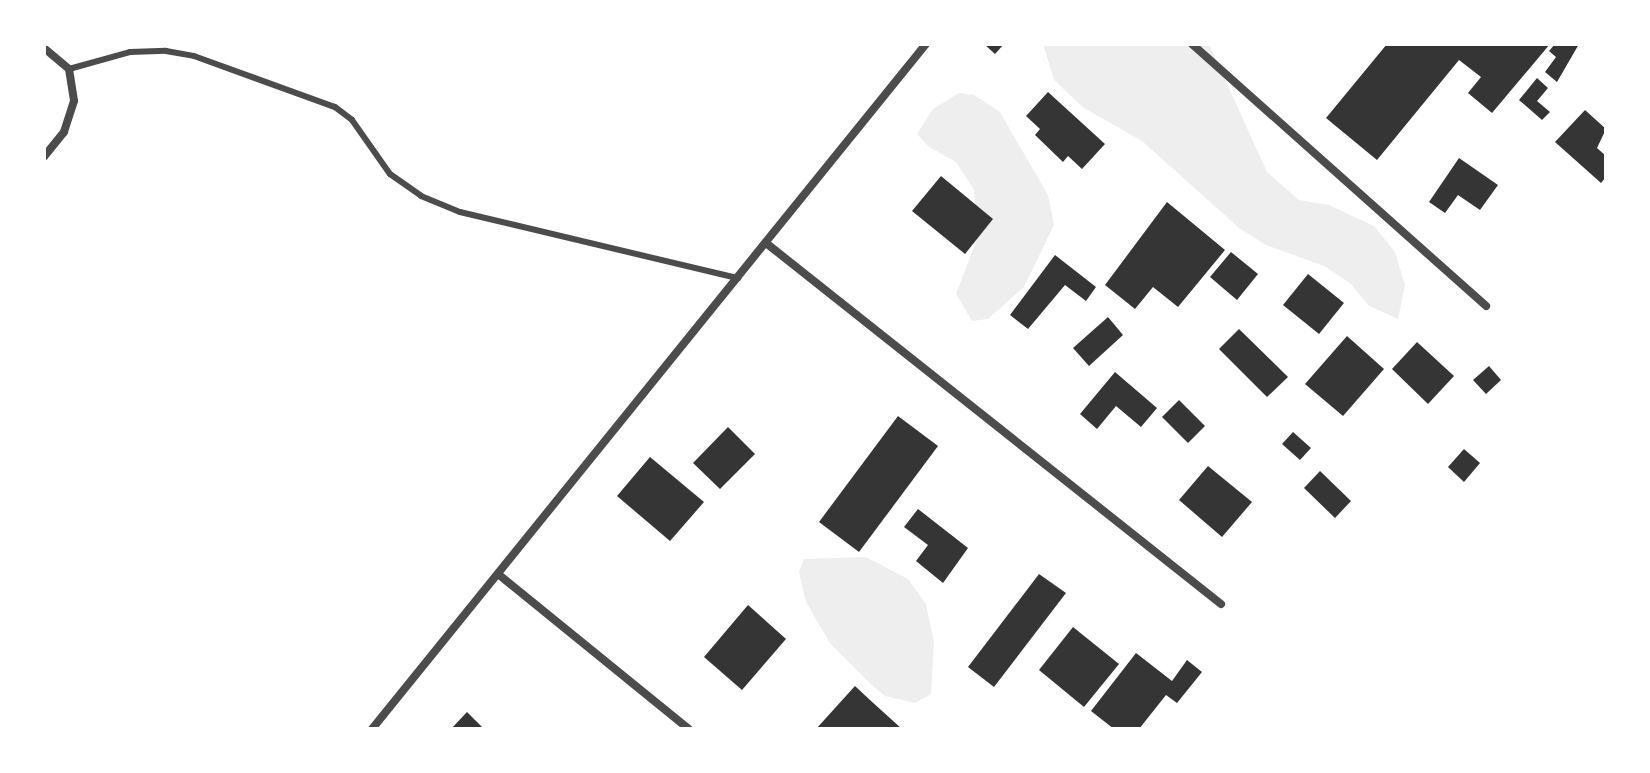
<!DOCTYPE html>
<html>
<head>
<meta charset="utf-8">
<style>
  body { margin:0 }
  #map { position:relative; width:1650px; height:773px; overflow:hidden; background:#fff; font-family:"Exo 2",sans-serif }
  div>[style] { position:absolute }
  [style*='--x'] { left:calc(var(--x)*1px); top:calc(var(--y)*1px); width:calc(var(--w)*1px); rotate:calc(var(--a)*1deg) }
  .green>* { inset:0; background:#eee }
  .building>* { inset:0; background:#353535 }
  .service>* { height:6px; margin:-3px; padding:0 3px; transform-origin:3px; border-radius:3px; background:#4c4c4c }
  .minor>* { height:8px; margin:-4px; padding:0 4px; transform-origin:4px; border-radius:4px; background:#4c4c4c }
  span { translate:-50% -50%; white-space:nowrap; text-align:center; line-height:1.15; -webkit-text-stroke:7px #fff; paint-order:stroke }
  .frame { position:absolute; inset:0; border:46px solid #fff; pointer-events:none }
</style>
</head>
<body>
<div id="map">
  <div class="green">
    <div style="clip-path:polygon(1043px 44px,1209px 44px,1267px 172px,1299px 200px,1329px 205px,1374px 226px,1395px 252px,1405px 285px,1398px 319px,1369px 306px,1350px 283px,1324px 266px,1266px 245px,1239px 228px,1142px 141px,1084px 108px,1054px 80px)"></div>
    <div style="clip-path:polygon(959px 93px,974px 95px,1000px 112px,1048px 195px,1054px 225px,1024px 287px,988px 319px,972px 321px,956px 294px,977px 239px,974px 190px,956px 162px,929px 147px,917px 134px,933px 109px)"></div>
    <div style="clip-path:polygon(866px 557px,908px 579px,926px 604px,934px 642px,931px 694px,915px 703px,885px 696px,874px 687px,830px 643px,806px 602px,799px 572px,804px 559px)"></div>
  </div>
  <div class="building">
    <div style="clip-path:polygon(984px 44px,1004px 44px,995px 54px)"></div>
    <div style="clip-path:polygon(1387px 44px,1550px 44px,1492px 113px,1468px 93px,1481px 77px,1459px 60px,1377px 160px,1326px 118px)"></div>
    <div style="clip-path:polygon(1555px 44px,1579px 44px,1557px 82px,1545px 72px,1556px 57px,1549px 51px)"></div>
    <div style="clip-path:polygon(1537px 78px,1548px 88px,1537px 101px,1550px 112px,1542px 120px,1519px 100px)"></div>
    <div style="clip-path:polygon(1048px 92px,1105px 144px,1082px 169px,1068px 156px,1063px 162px,1035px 135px,1040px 129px,1026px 116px)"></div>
    <div style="clip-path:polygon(1585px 110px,1606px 129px,1597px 148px,1606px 156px,1606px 177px,1601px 183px,1555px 142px)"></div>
    <div style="clip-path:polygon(1459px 158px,1498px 185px,1480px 210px,1458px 195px,1445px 213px,1429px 202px)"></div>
    <div style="clip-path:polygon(941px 176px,993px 219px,965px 254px,912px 211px)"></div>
    <div style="clip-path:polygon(1167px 202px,1225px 250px,1178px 307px,1153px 287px,1135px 309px,1105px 285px)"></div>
    <div style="clip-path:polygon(1231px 252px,1258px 274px,1237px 300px,1210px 277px)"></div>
    <div style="clip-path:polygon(1055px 255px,1096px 287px,1086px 301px,1065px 285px,1028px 329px,1010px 315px)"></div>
    <div style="clip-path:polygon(1308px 274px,1344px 303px,1319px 334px,1283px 305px)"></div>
    <div style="clip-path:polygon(1108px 317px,1123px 335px,1089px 366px,1073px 348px)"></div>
    <div style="clip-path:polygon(1239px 329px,1288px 377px,1267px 397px,1219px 349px)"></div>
    <div style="clip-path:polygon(1347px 336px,1384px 369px,1343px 416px,1305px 384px)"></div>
    <div style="clip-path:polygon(1417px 342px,1454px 376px,1428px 404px,1392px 369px)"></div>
    <div style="clip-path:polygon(1489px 366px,1501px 380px,1486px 394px,1473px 380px)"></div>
    <div style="clip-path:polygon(1115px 372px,1157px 408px,1141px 427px,1116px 406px,1097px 429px,1080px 414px)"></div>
    <div style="clip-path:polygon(1179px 400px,1205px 426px,1188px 443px,1162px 417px)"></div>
    <div style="clip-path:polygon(898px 416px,938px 446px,859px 552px,819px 522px)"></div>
    <div style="clip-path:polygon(728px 427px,755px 454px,720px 489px,693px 463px)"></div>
    <div style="clip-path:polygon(1293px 432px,1311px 448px,1300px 460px,1282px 444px)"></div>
    <div style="clip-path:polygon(1464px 449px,1480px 463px,1464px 482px,1448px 467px)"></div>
    <div style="clip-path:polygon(650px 457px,704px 502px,670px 541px,617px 496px)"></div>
    <div style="clip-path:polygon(1208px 466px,1252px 502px,1222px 537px,1179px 500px)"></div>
    <div style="clip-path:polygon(1320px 471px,1351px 501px,1335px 518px,1304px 488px)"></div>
    <div style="clip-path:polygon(918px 509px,968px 548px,943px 583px,916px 561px,928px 545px,904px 527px)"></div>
    <div style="clip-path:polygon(1039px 574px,1066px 593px,994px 687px,968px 667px)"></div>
    <div style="clip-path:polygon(748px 605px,786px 639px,742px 690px,704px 657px)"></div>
    <div style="clip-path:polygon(1073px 627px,1119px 664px,1084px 707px,1039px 670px)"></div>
    <div style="clip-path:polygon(1136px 653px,1172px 681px,1187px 660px,1202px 672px,1177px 703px,1166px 695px,1139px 729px,1114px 729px,1091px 711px)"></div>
    <div style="clip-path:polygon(855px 686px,870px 700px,902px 729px,816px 729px)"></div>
    <div style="clip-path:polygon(467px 712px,484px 729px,451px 729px)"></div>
  </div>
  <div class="service">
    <div style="--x:69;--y:69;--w:63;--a:-15.6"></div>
    <div style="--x:130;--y:52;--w:36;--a:-2"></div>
    <div style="--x:166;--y:51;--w:28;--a:10"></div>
    <div style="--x:194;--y:56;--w:150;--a:19.9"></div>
    <div style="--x:335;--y:107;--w:21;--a:37"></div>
    <div style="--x:352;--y:120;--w:66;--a:54.9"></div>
    <div style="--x:390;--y:174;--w:38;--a:35"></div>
    <div style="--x:421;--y:196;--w:42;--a:22.3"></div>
    <div style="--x:460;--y:212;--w:286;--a:13.4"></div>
  </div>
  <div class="minor">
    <div style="--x:1192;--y:44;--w:394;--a:41.7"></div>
    <div style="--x:44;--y:48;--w:33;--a:40"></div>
    <div style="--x:69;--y:69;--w:32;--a:81"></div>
    <div style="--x:74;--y:101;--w:33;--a:108"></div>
    <div style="--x:64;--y:132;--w:32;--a:129"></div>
    <div style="--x:766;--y:243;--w:581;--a:38.43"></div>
    <div style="--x:498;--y:574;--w:246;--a:39.1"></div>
    <div style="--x:372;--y:729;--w:881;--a:-51.04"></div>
  </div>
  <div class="frame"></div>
</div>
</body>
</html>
